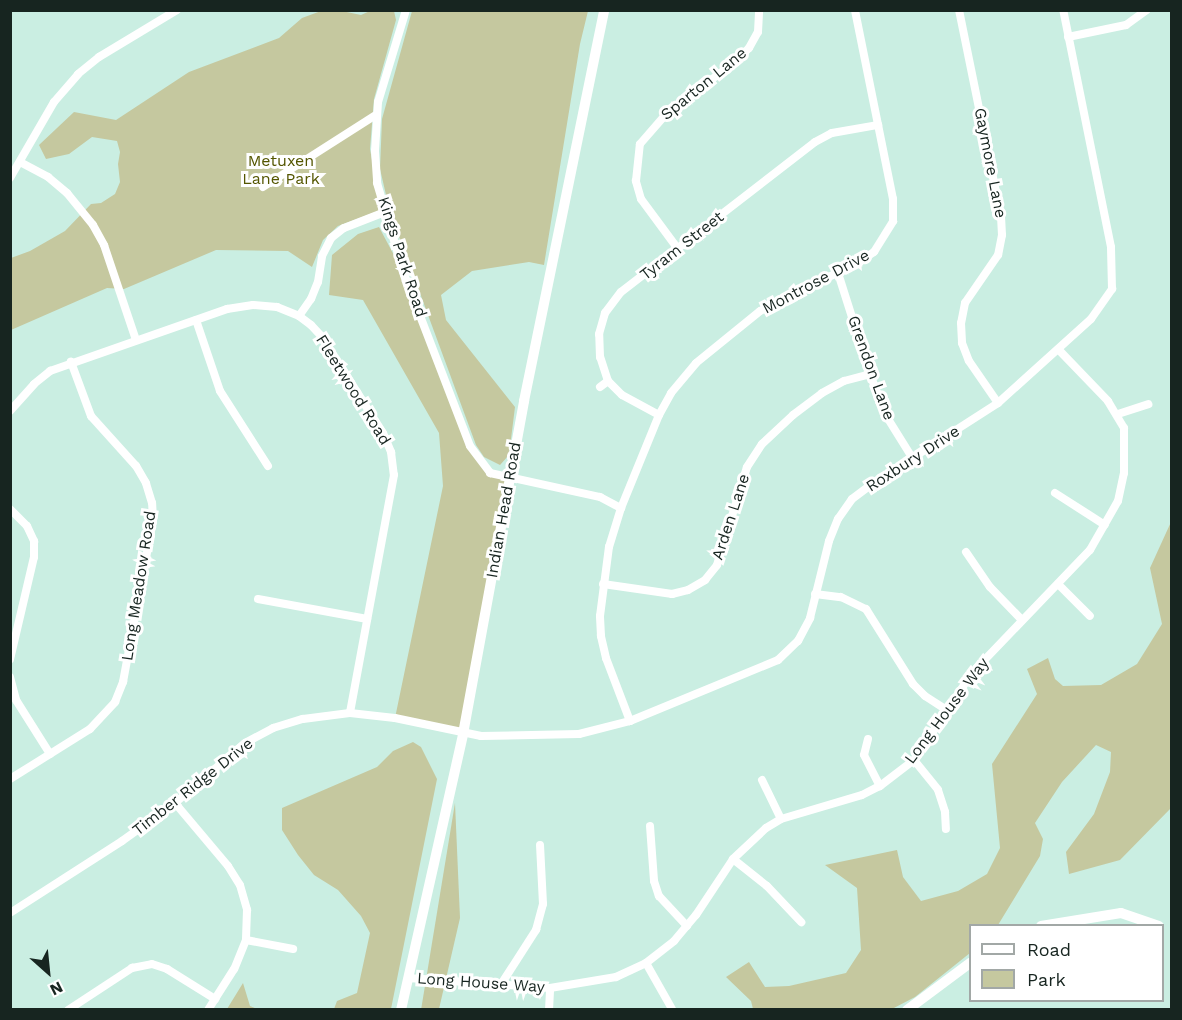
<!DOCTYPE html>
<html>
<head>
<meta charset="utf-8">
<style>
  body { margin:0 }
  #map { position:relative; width:1182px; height:1020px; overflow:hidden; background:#caeee2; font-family:"Work Sans",sans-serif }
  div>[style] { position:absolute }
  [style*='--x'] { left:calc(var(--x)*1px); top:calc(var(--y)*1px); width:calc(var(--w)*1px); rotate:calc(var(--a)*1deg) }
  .green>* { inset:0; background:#c5c89f }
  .minor>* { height:8px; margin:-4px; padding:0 4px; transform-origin:4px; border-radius:4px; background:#fff }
  .major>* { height:10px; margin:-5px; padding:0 5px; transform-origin:5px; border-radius:5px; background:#fff }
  span { translate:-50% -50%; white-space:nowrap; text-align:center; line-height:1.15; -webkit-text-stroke:6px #fff; paint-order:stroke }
  .street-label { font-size:16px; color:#172520 }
  .park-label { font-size:16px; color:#545600 }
  .frame { position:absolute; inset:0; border:12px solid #172520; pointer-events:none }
  .legend { position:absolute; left:969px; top:924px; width:195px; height:78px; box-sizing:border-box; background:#fff; border:2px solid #a2a8a6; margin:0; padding:8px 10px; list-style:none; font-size:18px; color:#172520 }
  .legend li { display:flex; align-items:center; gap:12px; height:30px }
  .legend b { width:30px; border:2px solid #a2a8a6 }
  .north { position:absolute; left:18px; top:942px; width:60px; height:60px; -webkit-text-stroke:4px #fff; paint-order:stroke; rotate:153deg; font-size:16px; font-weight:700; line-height:24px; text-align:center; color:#172520 }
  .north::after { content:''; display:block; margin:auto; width:21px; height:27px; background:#172520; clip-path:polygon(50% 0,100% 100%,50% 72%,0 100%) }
</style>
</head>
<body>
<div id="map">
  <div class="green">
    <div style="clip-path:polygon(321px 11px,342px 11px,361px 15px,370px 11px,394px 11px,396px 20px,374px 99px,370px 149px,381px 210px,338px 226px,323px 240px,312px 267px,288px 251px,216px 250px,124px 289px,107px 288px,11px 330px,11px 258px,30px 251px,65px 231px,91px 204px,101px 203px,115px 194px,120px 182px,118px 164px,120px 152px,117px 141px,92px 137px,69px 154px,46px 159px,39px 145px,74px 112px,116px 120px,189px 72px,279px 38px,302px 18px)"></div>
    <div style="clip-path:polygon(412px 11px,588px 11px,580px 44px,544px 265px,529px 262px,472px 271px,441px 295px,446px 320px,515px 407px,509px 455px,500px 465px,484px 457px,476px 445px,390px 212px,380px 169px,382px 119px)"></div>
    <div style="clip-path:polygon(379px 227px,404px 274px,470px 446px,490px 473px,510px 479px,463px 734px,395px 718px,443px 486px,439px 433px,363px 300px,329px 295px,332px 255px,358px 234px)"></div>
    <div style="clip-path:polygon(1171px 522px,1171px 808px,1120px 860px,1069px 874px,1066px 852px,1094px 814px,1110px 772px,1111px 752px,1096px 745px,1062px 782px,1035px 823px,1043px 839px,1040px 856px,998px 925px,970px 926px,970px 953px,915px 997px,892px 1009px,753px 1009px,751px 1001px,726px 977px,749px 962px,765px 987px,789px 986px,846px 973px,861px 950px,857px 888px,825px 865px,897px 850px,903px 877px,921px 901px,958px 891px,987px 874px,1000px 848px,992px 764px,1037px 694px,1027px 669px,1048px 658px,1055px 679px,1063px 686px,1101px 685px,1137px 664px,1162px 624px,1150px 568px)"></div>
    <div style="clip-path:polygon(413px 742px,421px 747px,437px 779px,391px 1009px,334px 1009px,337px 1001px,357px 993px,370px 933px,361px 916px,338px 890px,314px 875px,298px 855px,282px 830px,282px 808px,377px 767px,393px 751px)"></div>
    <div style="clip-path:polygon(455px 803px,460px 918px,439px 1009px,421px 1010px)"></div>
    <div style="clip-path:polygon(243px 983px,250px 1006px,257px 1009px,227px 1009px)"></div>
  </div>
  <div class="minor">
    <div style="--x:406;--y:10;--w:96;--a:106.9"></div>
    <div style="--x:378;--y:102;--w:49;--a:93.5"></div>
    <div style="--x:375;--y:151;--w:32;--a:86"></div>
    <div style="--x:377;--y:183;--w:95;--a:73.5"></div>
    <div style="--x:404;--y:274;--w:184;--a:69"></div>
    <div style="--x:470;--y:446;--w:34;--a:53"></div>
    <div style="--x:490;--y:473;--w:113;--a:12.3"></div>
    <div style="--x:600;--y:497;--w:24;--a:28"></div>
    <div style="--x:959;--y:10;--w:210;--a:78.5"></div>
    <div style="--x:1001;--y:216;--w:19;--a:87"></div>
    <div style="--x:1002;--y:235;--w:20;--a:101"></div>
    <div style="--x:998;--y:255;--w:58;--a:124.5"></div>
    <div style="--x:965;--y:303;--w:20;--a:101"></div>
    <div style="--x:961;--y:323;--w:20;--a:87"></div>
    <div style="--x:962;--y:343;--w:19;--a:69"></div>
    <div style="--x:969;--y:361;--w:51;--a:55.4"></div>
    <div style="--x:1068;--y:37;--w:59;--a:-11.7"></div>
    <div style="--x:1126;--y:25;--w:26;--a:-36"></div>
    <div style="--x:20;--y:162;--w:32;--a:28"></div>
    <div style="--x:48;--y:177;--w:25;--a:40"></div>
    <div style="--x:67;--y:193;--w:41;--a:50.9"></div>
    <div style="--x:93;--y:225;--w:23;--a:61"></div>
    <div style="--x:104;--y:245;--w:100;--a:71.4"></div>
    <div style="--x:10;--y:178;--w:88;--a:-59.9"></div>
    <div style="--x:54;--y:102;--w:37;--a:-49"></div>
    <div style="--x:78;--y:74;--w:27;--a:-39"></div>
    <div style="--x:99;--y:57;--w:91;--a:-31.1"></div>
    <div style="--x:263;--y:187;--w:135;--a:-32.6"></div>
    <div style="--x:678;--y:249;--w:62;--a:-126.5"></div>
    <div style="--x:641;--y:199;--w:19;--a:-106"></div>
    <div style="--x:636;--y:181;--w:37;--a:-84"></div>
    <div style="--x:640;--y:144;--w:38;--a:-49"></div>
    <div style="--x:665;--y:115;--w:89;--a:-37.3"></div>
    <div style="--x:736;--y:61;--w:18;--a:-45"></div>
    <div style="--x:749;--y:48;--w:18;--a:-61"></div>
    <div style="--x:758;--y:32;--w:22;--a:-87"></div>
    <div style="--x:838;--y:273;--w:106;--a:72.4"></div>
    <div style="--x:870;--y:374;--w:43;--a:69.4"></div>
    <div style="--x:885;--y:414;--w:53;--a:58.1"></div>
    <div style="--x:299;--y:316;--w:21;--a:-55"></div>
    <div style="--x:311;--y:299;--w:18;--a:-68"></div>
    <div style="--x:318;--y:282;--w:26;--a:-81"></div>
    <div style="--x:322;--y:256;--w:20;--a:-63"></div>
    <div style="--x:331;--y:238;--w:16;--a:-38"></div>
    <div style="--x:344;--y:228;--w:44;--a:-21.3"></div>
    <div style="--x:196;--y:320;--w:75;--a:71.3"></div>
    <div style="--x:220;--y:391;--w:89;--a:57.4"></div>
    <div style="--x:600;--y:387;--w:10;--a:-37"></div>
    <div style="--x:10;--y:411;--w:36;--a:-48"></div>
    <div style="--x:34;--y:384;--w:21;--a:-39"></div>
    <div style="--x:50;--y:371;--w:188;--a:-19.3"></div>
    <div style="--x:227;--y:309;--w:26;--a:-9"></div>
    <div style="--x:253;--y:305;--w:24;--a:5"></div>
    <div style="--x:277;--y:307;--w:24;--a:22"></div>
    <div style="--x:299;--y:316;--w:15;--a:37"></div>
    <div style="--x:311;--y:325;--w:16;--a:47"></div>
    <div style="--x:322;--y:337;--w:114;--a:57.6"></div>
    <div style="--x:383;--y:433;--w:21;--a:67"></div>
    <div style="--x:391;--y:452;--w:23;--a:83"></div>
    <div style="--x:394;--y:475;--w:242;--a:100.5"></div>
    <div style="--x:1118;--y:414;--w:32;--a:-18"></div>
    <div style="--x:659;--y:415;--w:42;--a:-151.6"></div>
    <div style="--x:622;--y:395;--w:20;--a:-135"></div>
    <div style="--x:608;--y:381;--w:25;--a:-108"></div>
    <div style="--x:600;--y:357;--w:23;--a:-92"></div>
    <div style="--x:599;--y:334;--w:22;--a:-74"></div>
    <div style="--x:605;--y:313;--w:26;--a:-53"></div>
    <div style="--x:621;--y:292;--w:245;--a:-37.7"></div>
    <div style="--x:815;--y:142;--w:19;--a:-28"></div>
    <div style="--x:832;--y:133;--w:47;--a:-9.9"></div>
    <div style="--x:1055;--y:493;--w:59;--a:32.6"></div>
    <div style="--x:10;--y:509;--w:24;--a:45"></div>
    <div style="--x:27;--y:526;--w:17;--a:65"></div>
    <div style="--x:34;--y:541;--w:16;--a:90"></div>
    <div style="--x:34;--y:557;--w:105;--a:103.2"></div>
    <div style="--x:966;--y:552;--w:42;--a:55.6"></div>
    <div style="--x:990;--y:587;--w:46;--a:45.9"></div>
    <div style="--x:603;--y:584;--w:70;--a:8.2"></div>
    <div style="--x:672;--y:594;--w:16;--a:-14"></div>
    <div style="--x:688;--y:590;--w:20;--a:-30"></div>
    <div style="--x:705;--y:580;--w:19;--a:-51"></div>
    <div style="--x:717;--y:565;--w:102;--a:-73"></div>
    <div style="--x:747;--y:467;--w:27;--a:-57"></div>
    <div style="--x:762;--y:444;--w:42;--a:-43.1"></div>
    <div style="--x:793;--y:415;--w:36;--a:-37"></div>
    <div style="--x:822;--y:393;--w:25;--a:-29"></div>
    <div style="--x:844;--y:381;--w:27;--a:-15"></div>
    <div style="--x:1058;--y:584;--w:45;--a:45"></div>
    <div style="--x:815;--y:594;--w:26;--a:7"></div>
    <div style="--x:841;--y:597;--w:28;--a:26"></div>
    <div style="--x:866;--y:609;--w:89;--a:57.9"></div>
    <div style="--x:913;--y:684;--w:17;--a:45"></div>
    <div style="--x:925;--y:696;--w:27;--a:33"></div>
    <div style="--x:258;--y:599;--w:111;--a:10.4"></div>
    <div style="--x:10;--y:677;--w:24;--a:75"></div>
    <div style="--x:16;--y:700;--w:64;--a:57.8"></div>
    <div style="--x:630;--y:721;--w:67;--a:-110.9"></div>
    <div style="--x:606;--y:658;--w:23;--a:-103"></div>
    <div style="--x:601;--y:636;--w:20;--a:-93"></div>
    <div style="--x:600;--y:616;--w:70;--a:-82.6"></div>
    <div style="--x:609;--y:547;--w:41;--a:-72.9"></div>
    <div style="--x:621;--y:508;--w:100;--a:-67.8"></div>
    <div style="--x:659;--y:415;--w:25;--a:-61"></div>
    <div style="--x:671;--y:393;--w:39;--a:-50"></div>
    <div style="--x:696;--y:363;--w:82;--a:-39.1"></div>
    <div style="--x:760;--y:311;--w:113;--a:-26.3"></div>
    <div style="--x:861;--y:261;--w:16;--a:-35"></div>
    <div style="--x:874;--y:252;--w:36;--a:-58"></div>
    <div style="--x:893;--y:221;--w:22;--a:-90"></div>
    <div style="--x:893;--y:199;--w:193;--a:-101.4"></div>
    <div style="--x:868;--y:739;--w:16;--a:104"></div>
    <div style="--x:864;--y:755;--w:35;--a:63"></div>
    <div style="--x:914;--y:760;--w:38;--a:51"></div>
    <div style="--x:938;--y:790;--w:23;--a:72"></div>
    <div style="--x:945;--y:812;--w:17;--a:87"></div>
    <div style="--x:10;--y:779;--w:94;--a:-32"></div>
    <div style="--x:90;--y:729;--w:37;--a:-47"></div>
    <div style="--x:115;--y:702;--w:22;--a:-68"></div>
    <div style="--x:123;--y:682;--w:165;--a:-79.5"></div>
    <div style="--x:153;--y:520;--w:17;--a:-93"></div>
    <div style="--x:152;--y:503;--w:21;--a:-107"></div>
    <div style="--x:146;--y:483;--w:20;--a:-120"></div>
    <div style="--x:136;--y:466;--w:67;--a:-132"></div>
    <div style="--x:91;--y:416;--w:58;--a:-110.3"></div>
    <div style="--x:762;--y:780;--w:43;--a:64"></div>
    <div style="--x:175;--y:803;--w:82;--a:49.9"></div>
    <div style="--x:228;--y:866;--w:22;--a:58"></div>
    <div style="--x:240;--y:885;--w:26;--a:74"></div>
    <div style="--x:247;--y:910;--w:30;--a:92"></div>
    <div style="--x:246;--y:940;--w:31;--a:112"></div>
    <div style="--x:234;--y:969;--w:49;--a:122.4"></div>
    <div style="--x:650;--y:826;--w:55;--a:85.8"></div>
    <div style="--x:654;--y:881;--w:16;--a:72"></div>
    <div style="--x:659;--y:896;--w:41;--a:47"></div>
    <div style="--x:733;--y:859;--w:43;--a:38.5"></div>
    <div style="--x:767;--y:886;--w:50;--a:46.6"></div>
    <div style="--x:10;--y:913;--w:133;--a:-32.7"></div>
    <div style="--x:122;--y:841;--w:65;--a:-35.6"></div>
    <div style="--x:175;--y:803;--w:92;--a:-40.6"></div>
    <div style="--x:245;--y:743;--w:32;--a:-28"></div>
    <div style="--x:273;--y:728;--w:31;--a:-17"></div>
    <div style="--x:303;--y:719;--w:47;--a:-7.3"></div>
    <div style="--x:350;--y:713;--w:45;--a:6.3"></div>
    <div style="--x:395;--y:718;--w:88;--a:11.8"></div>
    <div style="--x:481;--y:736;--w:98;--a:-1.2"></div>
    <div style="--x:579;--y:734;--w:53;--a:-14.3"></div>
    <div style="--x:630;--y:721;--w:160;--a:-22.4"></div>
    <div style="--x:778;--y:660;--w:28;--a:-44"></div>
    <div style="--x:798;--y:641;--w:26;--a:-62"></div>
    <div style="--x:810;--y:618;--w:79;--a:-76.1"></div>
    <div style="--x:829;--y:541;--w:24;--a:-68"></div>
    <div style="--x:838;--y:519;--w:24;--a:-55"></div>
    <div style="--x:852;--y:499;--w:25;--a:-37"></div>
    <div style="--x:872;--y:484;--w:150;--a:-32.7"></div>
    <div style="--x:998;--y:403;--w:125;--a:-42.1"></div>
    <div style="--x:1091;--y:319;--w:37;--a:-55"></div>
    <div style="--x:1112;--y:289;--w:42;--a:-91.4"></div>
    <div style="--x:1111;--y:247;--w:242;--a:-101.4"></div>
    <div style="--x:246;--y:940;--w:48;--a:10.8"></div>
    <div style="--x:646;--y:963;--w:53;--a:60.5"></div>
    <div style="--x:408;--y:978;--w:142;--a:4"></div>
    <div style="--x:550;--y:988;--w:67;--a:-9.5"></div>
    <div style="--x:616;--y:977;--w:33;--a:-25"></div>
    <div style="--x:646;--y:963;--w:36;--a:-38"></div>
    <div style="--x:674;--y:941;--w:34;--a:-50"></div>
    <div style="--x:696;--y:915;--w:67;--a:-56.5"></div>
    <div style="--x:733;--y:859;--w:45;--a:-43.2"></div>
    <div style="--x:766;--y:828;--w:17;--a:-31"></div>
    <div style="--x:781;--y:819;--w:84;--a:-16.5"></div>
    <div style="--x:862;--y:795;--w:20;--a:-27"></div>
    <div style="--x:880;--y:786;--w:43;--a:-37.4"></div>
    <div style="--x:914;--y:760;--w:105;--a:-56.3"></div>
    <div style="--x:972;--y:673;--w:170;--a:-46.2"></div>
    <div style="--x:1090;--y:550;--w:56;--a:-60.3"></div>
    <div style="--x:1118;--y:501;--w:29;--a:-78"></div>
    <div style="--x:1124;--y:473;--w:45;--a:-90"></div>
    <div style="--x:1124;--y:428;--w:31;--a:-121"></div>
    <div style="--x:1108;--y:401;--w:72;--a:-133.9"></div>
    <div style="--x:500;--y:986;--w:67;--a:-57.3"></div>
    <div style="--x:536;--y:930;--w:27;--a:-75"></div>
    <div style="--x:543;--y:904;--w:59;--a:-92.9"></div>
    <div style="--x:68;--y:1010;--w:77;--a:-33.3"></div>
    <div style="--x:132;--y:968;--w:20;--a:-11"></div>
    <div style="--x:152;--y:964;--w:16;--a:18"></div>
    <div style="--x:167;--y:969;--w:57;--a:32"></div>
    <div style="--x:549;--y:1010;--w:22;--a:-87"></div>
  </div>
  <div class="major">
    <div style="--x:1041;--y:926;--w:81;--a:-9.2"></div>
    <div style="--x:1121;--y:913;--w:40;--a:18.9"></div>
    <div style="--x:401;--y:1010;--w:283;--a:-77.3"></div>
    <div style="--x:463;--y:734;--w:339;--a:-79.6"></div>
    <div style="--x:524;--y:401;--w:399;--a:-78.4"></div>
    <div style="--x:907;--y:1010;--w:79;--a:-36.7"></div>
  </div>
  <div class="street-label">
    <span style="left:704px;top:84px;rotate:-39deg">Sparton Lane</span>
    <span style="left:990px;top:163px;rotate:79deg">Gaymore Lane</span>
    <span style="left:682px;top:246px;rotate:-38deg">Tyram Street</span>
    <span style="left:402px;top:257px;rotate:72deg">Kings Park Road</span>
    <span style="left:816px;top:282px;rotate:-28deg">Montrose Drive</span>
    <span style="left:871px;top:368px;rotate:70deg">Grendon Lane</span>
    <span style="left:353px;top:390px;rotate:58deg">Fleetwood Road</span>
    <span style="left:913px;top:459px;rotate:-33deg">Roxbury Drive</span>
    <span style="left:504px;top:510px;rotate:-80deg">Indian Head Road</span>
    <span style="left:731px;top:517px;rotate:-72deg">Arden Lane</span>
    <span style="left:139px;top:586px;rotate:-81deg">Long Meadow Road</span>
    <span style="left:947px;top:711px;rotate:-53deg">Long House Way</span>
    <span style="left:193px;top:787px;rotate:-38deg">Timber Ridge Drive</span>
    <span style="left:481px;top:983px;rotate:4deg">Long House Way</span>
  </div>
  <div class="park-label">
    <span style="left:281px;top:170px">Metuxen<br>Lane Park</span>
  </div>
  <div class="frame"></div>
  <ul class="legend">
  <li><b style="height:8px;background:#fff"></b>Road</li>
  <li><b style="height:16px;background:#c5c89f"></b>Park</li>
  </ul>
  <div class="north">N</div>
</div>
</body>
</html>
